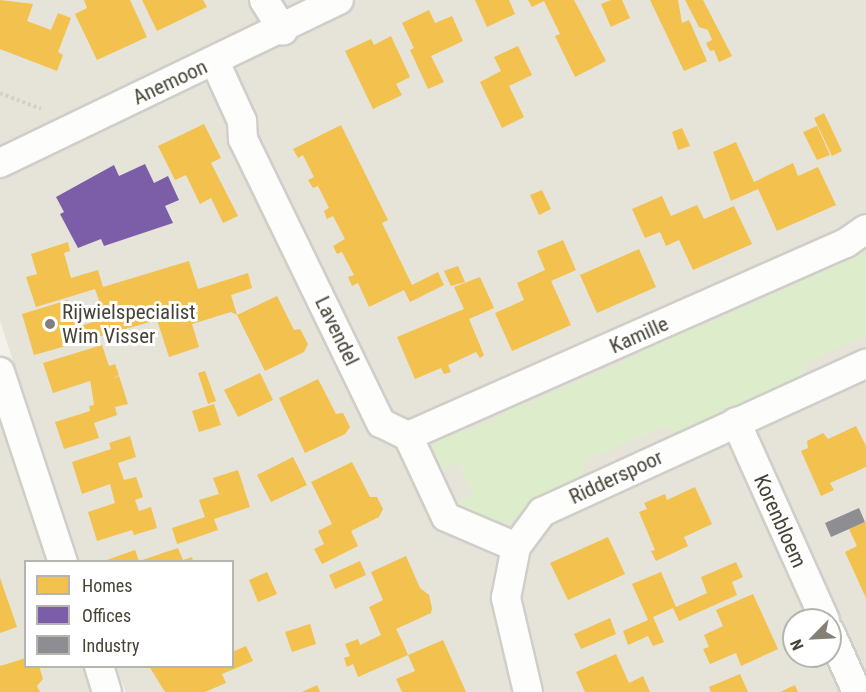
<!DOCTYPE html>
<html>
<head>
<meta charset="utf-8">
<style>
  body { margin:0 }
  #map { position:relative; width:866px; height:692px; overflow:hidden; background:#f2f1ec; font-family:"Roboto Condensed",sans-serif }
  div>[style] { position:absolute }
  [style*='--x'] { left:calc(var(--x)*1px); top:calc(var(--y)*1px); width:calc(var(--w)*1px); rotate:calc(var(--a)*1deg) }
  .residential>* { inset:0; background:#e6e3d9 }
  .green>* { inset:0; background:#ddedcc }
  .homes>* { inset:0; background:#f2c14e }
  .offices>* { inset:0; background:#7b5ea7 }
  .industry>* { inset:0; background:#8d8d92 }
  .path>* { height:4px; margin-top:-2px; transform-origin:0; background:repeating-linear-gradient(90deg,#d2d1ca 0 3px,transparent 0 6px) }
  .roads { filter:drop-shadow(2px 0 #d0cec9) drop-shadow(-2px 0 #d0cec9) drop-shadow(0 2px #d0cec9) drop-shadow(0 -2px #d0cec9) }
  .street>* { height:28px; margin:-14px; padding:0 14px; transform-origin:14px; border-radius:14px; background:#fdfdfc }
  .dots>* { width:16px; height:16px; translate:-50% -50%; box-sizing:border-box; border:3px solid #fff; border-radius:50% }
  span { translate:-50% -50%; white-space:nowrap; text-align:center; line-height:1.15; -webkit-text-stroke:6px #fff; paint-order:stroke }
  .street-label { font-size:21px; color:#484337 }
  .poi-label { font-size:21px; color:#484337 }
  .left { translate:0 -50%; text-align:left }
  .legend { position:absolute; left:24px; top:560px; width:210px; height:108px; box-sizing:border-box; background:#fff; border:2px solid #b6b4af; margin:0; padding:8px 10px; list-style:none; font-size:18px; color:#484337 }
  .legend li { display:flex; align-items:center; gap:12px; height:30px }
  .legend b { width:30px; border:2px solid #b6b4af }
  .north { position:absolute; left:782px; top:608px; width:60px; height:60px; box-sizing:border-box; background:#fff; border:2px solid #b6b4af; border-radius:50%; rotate:246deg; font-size:16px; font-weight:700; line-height:24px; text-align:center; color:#484337 }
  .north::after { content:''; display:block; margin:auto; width:21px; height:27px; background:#848076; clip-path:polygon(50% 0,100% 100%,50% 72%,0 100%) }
</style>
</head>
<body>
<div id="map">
  <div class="residential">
    <div style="clip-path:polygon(evenodd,0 0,866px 0,866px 692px,126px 692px,116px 667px,232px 666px,232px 562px,79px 561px,0 321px,0 0,794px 620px,830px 620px,830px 656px,794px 656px,794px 620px)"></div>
    <div style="clip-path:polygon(0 419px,48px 561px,26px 562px,26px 666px,84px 667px,93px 692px,0 692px)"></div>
  </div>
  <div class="green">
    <div style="clip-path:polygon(866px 252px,866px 336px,807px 362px,801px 376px,678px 433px,662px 427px,587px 460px,580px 476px,541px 496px,511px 522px,477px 518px,451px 504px,473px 495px,458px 463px,434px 473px,430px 454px,437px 437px,455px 425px,468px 431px,505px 414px,513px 398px,528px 403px,640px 354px,647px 338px,692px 318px,700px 327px)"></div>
  </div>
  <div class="homes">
    <div style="clip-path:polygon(0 0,33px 4px,27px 21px,51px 30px,58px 13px,71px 18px,58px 52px,63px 55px,57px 71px,0 49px)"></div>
    <div style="clip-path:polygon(84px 0,130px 0,147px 37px,97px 60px,75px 14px,87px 8px)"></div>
    <div style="clip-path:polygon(142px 0,203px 0,207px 7px,157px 31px)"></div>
    <div style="clip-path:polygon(475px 0,509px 0,515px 14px,487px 27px)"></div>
    <div style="clip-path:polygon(528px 0,574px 0,606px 61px,575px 77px,555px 36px,560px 34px,544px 1px,532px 7px)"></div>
    <div style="clip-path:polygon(611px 0,622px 0,630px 18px,611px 27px,601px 4px)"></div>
    <div style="clip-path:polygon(650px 0,678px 0,682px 23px,689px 20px,707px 61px,684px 71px)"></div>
    <div style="clip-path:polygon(685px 0,703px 0,732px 56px,719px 62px,714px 50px,710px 51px,706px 43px,712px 40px,708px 30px,699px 27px)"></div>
    <div style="clip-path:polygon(429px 10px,435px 23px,452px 16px,463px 41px,431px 56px,444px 82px,428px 89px,410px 50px,414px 48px,402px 23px)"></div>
    <div style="clip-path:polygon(391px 36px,410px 77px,396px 84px,402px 95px,373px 109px,345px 51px,371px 39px,374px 45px)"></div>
    <div style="clip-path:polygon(518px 46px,532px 75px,509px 86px,524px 117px,502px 128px,480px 82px,501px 71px,494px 57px)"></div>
    <div style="clip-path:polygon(824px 113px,842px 151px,832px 156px,814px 118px)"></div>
    <div style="clip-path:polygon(204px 124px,221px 158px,211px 163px,238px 216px,223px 223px,211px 198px,200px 204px,186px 175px,175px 180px,158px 146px)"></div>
    <div style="clip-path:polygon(341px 125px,388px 220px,382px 223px,412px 285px,438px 272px,444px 285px,410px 302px,404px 290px,369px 307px,358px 283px,352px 286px,348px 277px,354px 275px,342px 252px,337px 254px,333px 246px,345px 239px,333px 216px,327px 219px,324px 211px,329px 208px,318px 186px,313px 188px,308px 180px,314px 177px,303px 155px,298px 158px,293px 149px)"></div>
    <div style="clip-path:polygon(817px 126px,830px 155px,817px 160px,803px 132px)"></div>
    <div style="clip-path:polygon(682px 128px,690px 146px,678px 150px,672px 132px)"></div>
    <div style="clip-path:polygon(736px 142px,754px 182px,793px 163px,798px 176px,818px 167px,836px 205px,777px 231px,758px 189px,731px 201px,713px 152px)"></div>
    <div style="clip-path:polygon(542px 190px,551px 209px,539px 215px,530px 195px)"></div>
    <div style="clip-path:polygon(662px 196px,671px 216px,697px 205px,704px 219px,734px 206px,752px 244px,693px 270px,679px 240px,666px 246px,660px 232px,645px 238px,632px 209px)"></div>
    <div style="clip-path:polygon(563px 240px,576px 270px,551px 281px,571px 325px,512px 351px,495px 313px,524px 300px,517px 283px,545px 270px,537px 251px)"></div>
    <div style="clip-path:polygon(68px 242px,70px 251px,64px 253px,71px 278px,98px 270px,103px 287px,189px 261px,198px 289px,248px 273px,252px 288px,231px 295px,237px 315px,277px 296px,294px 330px,300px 329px,308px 344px,304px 352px,265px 371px,237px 315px,231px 312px,192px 324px,199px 347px,169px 357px,157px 320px,34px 355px,22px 314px,68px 300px,78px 327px,105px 318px,95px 289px,36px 307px,26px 277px,37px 274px,31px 254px)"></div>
    <div style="clip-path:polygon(639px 249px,656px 287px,597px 313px,580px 275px)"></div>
    <div style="clip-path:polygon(458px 266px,465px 282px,451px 286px,444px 271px)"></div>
    <div style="clip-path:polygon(480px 277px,494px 308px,469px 319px,484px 355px,480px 358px,476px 352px,448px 365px,451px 372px,444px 374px,441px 368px,415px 379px,397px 337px,464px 309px,454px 287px)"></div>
    <div style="clip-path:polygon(102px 345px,109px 366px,115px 364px,119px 375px,112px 379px,119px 376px,128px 404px,115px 407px,117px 415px,94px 423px,99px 438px,64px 449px,55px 422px,90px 411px,89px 406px,94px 405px,91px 385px,90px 381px,53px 393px,43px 363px)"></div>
    <div style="clip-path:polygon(205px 371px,216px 401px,208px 404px,198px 373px)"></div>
    <div style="clip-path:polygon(260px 373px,273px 400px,238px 417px,224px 390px)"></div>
    <div style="clip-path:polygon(318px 379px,336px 414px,343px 413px,350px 427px,345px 434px,305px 453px,279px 398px)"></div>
    <div style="clip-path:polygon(214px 404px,221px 425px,199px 432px,192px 411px)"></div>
    <div style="clip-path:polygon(856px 426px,866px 446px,866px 467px,830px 483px,834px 490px,821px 496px,801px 451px,808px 448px,807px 441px,823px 433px,828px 439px)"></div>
    <div style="clip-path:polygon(130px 436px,136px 457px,118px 463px,124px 480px,136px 477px,143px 497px,135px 500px,139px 511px,151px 507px,157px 528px,134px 535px,132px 530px,97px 541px,88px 512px,115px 503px,110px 484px,82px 494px,72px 462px,111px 449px,109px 443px)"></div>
    <div style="clip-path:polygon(293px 457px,307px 485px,271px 502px,257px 475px)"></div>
    <div style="clip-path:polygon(352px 462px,370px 497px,377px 497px,383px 509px,379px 517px,351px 531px,358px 546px,322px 564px,314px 549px,324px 544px,318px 531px,332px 524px,311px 482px)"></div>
    <div style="clip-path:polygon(238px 470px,250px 507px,214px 519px,218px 530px,177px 544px,172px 528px,205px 517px,199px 500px,219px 494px,213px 478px)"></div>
    <div style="clip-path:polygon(695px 487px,712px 524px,684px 537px,688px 546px,656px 561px,651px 551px,655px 550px,639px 512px,647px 509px,644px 503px,665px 494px,667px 500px)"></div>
    <div style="clip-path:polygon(866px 522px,866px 598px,845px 552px,857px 546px,849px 529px)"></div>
    <div style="clip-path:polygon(608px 537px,625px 574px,568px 600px,550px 563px)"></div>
    <div style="clip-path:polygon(178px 548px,183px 560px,192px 557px,193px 561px,104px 561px,135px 550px,139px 561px)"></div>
    <div style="clip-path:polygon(406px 556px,420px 588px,429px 595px,432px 608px,431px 613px,396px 629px,402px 641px,408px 655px,443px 640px,466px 692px,402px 692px,396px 679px,415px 671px,408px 655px,358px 677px,353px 664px,347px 667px,344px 658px,350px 656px,345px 644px,358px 639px,360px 645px,381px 635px,369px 607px,383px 600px,371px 572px)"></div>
    <div style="clip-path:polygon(360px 561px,366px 575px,335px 589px,329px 575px)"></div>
    <div style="clip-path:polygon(736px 562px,743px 577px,732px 582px,737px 595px,679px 621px,673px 608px,653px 617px,664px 642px,653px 646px,648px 636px,628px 645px,623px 631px,648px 620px,632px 584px,661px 572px,676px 607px,707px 593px,701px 577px)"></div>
    <div style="clip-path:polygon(267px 572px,277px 594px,258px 602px,249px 580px)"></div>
    <div style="clip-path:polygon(0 578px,17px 627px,0 633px)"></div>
    <div style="clip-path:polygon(753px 594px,778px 649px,741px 666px,736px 653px,710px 664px,703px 649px,709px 647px,704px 635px,723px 626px,716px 610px)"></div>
    <div style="clip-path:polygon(610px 618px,616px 634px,581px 649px,574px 634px)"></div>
    <div style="clip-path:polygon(310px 624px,316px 644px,292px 652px,285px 632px)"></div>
    <div style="clip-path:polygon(246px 646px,253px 661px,222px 674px,226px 683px,205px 692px,165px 692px,149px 666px,232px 666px,232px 652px)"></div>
    <div style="clip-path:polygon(616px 654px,629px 683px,643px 676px,650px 692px,585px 692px,576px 672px)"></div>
    <div style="clip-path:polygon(26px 658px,26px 666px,39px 666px,43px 679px,37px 686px,40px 692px,0 692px,0 666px)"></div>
    <div style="clip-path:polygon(740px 674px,748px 692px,711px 692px,709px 687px)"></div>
    <div style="clip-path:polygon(317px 685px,320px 692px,302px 692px)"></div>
    <div style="clip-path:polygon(795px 685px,798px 692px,780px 692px)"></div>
  </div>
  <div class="offices">
    <div style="clip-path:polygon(145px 164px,154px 183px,168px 176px,179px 200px,165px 206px,173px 223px,104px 246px,101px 239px,78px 248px,60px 214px,64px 212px,56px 197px,114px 165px,119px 176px)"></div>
  </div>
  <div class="industry">
    <div style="clip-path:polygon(859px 508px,865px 522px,831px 537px,825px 523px)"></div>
  </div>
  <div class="path">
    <div style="--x:0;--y:93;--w:44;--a:21.3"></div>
  </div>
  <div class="roads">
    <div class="street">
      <div style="--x:264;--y:0;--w:36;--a:58"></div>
      <div style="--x:215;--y:62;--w:65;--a:65.4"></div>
      <div style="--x:242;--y:121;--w:18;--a:87"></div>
      <div style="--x:243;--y:139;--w:316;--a:64.1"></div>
      <div style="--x:381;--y:423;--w:30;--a:26"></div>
      <div style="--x:408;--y:436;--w:89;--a:64.9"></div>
      <div style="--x:446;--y:517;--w:76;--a:23.2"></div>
      <div style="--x:0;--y:163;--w:376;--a:-25.7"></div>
      <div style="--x:0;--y:372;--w:200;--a:71.7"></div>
      <div style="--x:736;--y:422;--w:217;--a:65.8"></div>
      <div style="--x:408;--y:436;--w:479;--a:-23.8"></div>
      <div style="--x:846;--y:243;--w:24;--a:-35"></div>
      <div style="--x:830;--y:632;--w:66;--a:65.8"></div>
      <div style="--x:99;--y:666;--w:27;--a:73"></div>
      <div style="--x:528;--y:692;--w:97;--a:-103.2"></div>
      <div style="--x:506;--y:598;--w:52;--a:-78.9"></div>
      <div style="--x:516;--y:547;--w:44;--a:-53.4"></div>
      <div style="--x:542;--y:512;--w:356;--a:-24.6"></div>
    </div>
  </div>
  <div class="dots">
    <div style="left:50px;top:324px;background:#848076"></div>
  </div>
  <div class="street-label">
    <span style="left:170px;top:82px;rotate:-25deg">Anemoon</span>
    <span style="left:337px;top:331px;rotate:64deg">Lavendel</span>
    <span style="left:639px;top:335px;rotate:-24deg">Kamille</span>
    <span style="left:616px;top:477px;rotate:-25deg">Ridderspoor</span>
    <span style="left:780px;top:521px;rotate:66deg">Korenbloem</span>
  </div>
  <div class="poi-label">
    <span class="left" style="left:62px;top:324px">Rijwielspecialist<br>Wim Visser</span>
  </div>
  <ul class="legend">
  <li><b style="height:16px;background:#f2c14e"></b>Homes</li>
  <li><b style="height:16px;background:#7b5ea7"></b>Offices</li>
  <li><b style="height:16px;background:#8d8d92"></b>Industry</li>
  </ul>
  <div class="north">N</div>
</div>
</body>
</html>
